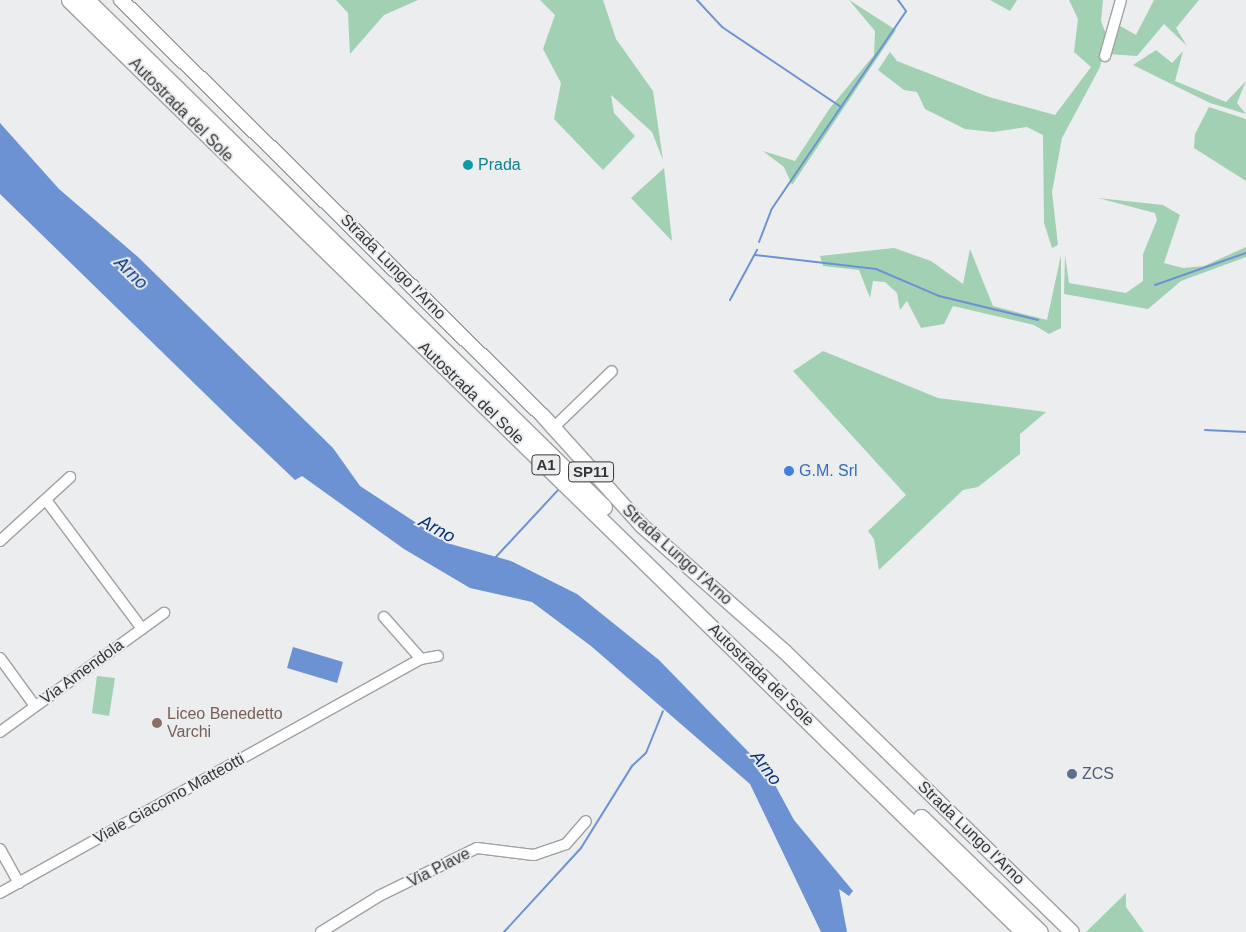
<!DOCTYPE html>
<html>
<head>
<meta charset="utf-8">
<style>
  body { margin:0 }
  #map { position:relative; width:1246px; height:932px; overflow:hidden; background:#ebedef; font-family:Arial,sans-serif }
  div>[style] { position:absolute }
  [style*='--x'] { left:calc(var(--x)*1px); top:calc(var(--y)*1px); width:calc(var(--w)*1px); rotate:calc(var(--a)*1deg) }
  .green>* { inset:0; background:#a1d0b3 }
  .water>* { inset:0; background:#6d92d3 }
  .stream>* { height:2px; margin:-1px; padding:0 1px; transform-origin:1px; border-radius:1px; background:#6d92d3 }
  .roads { filter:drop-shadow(1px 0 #9fa1a3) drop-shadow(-1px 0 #9fa1a3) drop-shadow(0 1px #9fa1a3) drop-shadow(0 -1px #9fa1a3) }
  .minor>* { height:10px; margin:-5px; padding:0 5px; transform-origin:5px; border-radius:5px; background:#fff }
  .major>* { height:14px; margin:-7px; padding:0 7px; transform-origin:7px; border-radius:7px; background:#fff }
  .highway>* { height:15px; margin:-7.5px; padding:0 7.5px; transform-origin:7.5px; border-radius:7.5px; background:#fff }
  .dots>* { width:14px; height:14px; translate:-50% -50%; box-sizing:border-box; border:2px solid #ebedef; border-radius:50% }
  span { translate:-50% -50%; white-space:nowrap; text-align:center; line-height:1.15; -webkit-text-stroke:4px #ebedef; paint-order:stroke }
  .shield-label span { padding:1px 4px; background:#ebedef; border:1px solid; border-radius:4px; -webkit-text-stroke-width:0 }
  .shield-label { font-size:15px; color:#353637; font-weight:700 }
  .street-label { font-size:16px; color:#353637 }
  .culture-label { font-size:16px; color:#0d838f }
  .left { translate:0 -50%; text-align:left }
  .shop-label { font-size:16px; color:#366cbe }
  .education-label { font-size:16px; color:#785e54 }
  .service-label { font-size:16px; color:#4e5e75 }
  .water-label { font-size:18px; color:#07317d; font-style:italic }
</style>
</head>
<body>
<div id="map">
  <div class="green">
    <div style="clip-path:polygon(418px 0,384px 15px,350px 54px,348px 13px,336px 0)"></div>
    <div style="clip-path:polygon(540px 0,603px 0,616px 39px,653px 91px,663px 160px,652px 132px,611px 95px,614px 113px,635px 136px,603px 170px,554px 119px,561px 83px,543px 49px,555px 15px)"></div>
    <div style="clip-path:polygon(849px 0,896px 30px,792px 185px,784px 167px,763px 151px,795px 161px,830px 108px,874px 55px,875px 31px)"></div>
    <div style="clip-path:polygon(990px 0,1017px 0,1010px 11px)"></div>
    <div style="clip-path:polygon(1069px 0,1103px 0,1101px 21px,1106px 34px,1100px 67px,1062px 138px,1052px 192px,1058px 245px,1052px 248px,1044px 223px,1043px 135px,1027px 127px,993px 132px,965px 129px,925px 109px,917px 92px,904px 90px,878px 70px,890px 52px,897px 61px,989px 97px,1055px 115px,1091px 67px,1074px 52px,1078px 19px)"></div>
    <div style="clip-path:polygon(1154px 0,1199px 0,1176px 28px,1187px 46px,1164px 24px,1137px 56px,1108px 54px,1115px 23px,1136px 35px)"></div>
    <div style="clip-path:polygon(1156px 50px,1172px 63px,1183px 51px,1175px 81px,1226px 102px,1246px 81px,1237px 103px,1246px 114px,1210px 103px,1133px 65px)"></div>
    <div style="clip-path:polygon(1209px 107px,1246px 119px,1246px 181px,1194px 148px,1195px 134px)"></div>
    <div style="clip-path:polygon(664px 168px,672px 241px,631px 198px)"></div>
    <div style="clip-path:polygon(1098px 198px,1163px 205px,1180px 215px,1164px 263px,1183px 268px,1204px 266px,1246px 247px,1246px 257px,1181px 281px,1148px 309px,1064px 294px,1065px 255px,1069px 283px,1126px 293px,1143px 281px,1143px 254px,1157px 220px,1155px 213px)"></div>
    <div style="clip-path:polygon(894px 248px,931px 261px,963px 284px,970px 249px,993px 306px,1047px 320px,1061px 255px,1061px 328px,1049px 334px,1034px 325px,953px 306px,944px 324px,921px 328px,907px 301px,900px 310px,897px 293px,885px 282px,873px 281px,870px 298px,859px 270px,823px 266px,820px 256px)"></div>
    <div style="clip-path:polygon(823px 351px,938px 398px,1046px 412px,1020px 434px,1020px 454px,978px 487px,963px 490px,879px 570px,874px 539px,868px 531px,906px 495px,793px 371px)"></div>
    <div style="clip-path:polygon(97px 676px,115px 678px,109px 716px,92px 713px)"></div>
    <div style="clip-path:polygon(1126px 893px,1126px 907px,1144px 932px,1086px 932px)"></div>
  </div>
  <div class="water">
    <div style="clip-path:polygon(0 123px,59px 189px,138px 257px,333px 448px,360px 486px,447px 543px,511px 561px,577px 594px,659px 660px,768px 772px,794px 820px,853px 891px,849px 896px,839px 889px,847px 932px,821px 932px,750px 784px,591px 646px,532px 602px,470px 588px,404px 549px,302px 476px,295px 480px,237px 425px,0 194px)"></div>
    <div style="clip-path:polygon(293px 647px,343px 662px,337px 683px,287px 668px)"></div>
  </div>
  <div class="stream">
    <div style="--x:697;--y:0;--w:37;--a:47"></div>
    <div style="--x:722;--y:27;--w:143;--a:33.9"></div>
    <div style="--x:759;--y:242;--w:34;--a:-69"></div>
    <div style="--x:771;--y:210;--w:240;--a:-55.8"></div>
    <div style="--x:906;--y:11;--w:14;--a:-126"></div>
    <div style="--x:755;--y:255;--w:122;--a:6.6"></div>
    <div style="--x:876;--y:269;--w:69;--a:23.2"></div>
    <div style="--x:939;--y:296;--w:102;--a:13.6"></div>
    <div style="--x:1155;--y:285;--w:96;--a:-19.4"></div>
    <div style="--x:730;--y:300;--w:57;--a:-61.6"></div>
    <div style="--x:1205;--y:430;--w:41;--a:2.8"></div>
    <div style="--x:494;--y:559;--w:96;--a:-47.1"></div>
    <div style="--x:504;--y:932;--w:114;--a:-47.5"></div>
    <div style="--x:581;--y:848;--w:97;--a:-58.1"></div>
    <div style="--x:632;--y:766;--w:19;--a:-43"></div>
    <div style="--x:646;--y:753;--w:45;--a:-68"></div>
  </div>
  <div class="roads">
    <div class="minor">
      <div style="--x:1105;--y:56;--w:58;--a:-74.1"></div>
      <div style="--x:552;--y:429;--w:83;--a:-44"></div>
      <div style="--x:46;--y:500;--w:161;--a:53.3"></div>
      <div style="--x:0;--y:541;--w:95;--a:-42.4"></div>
      <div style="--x:0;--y:658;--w:59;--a:53.9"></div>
      <div style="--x:421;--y:659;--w:17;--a:-10"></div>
      <div style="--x:0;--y:732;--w:203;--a:-36"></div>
      <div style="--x:0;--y:849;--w:39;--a:61"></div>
      <div style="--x:0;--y:893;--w:482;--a:-29.1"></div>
      <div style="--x:421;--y:659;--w:56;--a:-131.4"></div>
      <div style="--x:321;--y:932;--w:68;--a:-31.8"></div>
      <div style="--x:379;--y:896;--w:109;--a:-26.1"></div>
      <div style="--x:477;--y:848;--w:57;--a:7"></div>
      <div style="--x:534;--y:855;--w:34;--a:-19"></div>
      <div style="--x:566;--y:844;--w:30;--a:-49"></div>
    </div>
    <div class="major">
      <div style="--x:121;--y:0;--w:593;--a:44.59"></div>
      <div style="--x:543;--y:416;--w:148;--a:48"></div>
      <div style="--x:642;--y:526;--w:189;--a:41.4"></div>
      <div style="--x:784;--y:651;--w:402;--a:44.3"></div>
    </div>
    <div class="highway">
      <div style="--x:69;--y:0;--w:1334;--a:44.33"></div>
      <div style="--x:87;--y:0;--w:724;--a:44.44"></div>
      <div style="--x:921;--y:817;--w:165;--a:44"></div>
    </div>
  </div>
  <div class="dots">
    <div style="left:468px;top:165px;background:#0f9aa8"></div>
    <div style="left:789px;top:471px;background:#3f7fe0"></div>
    <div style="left:157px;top:723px;background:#8d6e63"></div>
    <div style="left:1072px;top:774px;background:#5c6f8a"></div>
  </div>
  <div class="shield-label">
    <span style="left:546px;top:465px">A1</span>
    <span style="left:591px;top:472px">SP11</span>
  </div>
  <div class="street-label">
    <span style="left:181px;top:110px;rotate:45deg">Autostrada del Sole</span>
    <span style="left:393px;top:267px;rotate:45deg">Strada Lungo l'Arno</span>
    <span style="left:471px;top:393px;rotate:44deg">Autostrada del Sole</span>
    <span style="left:677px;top:555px;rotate:42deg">Strada Lungo l'Arno</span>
    <span style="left:82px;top:672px;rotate:-36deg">Via Amendola</span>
    <span style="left:761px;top:675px;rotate:44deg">Autostrada del Sole</span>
    <span style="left:169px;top:799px;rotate:-29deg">Viale Giacomo Matteotti</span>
    <span style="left:971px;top:833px;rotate:44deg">Strada Lungo l'Arno</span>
    <span style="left:439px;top:868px;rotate:-27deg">Via Piave</span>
  </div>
  <div class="culture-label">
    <span class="left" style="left:478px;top:165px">Prada</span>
  </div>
  <div class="shop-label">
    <span class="left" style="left:799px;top:471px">G.M. Srl</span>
  </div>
  <div class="education-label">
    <span class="left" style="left:167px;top:723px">Liceo Benedetto<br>Varchi</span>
  </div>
  <div class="service-label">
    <span class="left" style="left:1082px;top:774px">ZCS</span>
  </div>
  <div class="water-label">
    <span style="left:131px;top:273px;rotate:44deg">Arno</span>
    <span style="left:437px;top:529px;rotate:29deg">Arno</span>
    <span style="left:766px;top:768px;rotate:53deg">Arno</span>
  </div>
</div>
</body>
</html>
